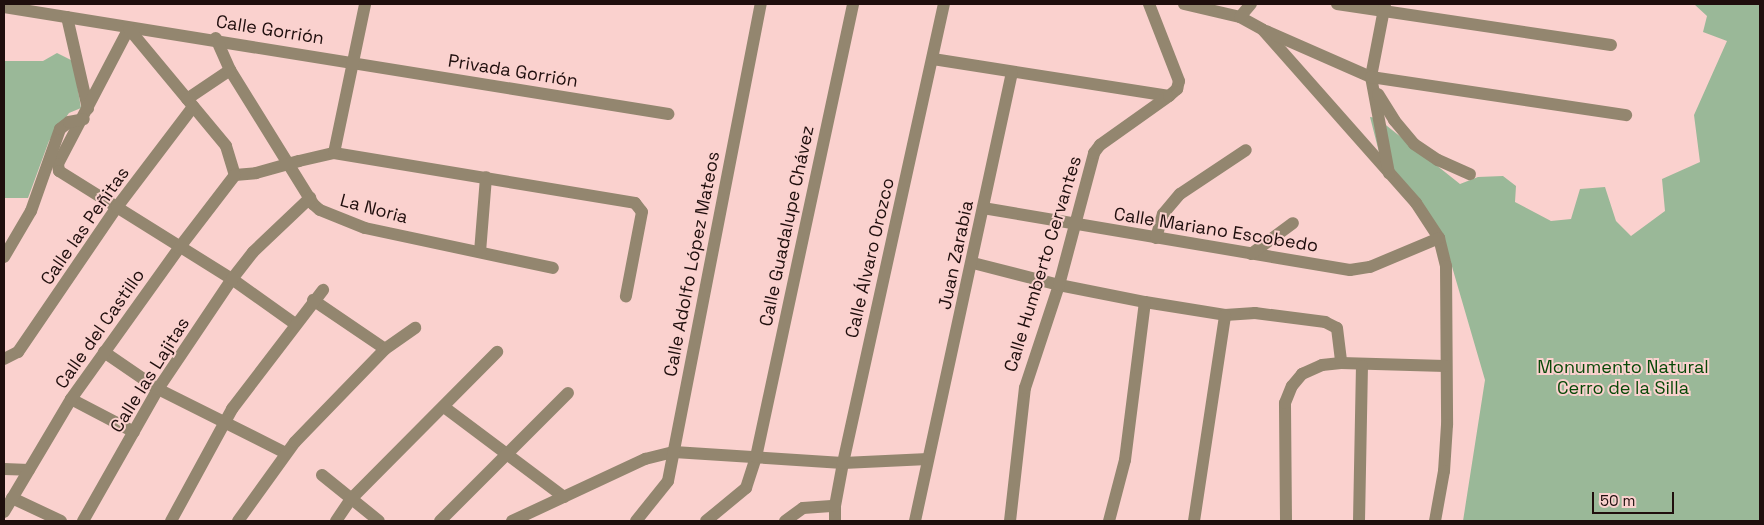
<!DOCTYPE html>
<html>
<head>
<meta charset="utf-8">
<style>
  body { margin:0 }
  #map { position:relative; width:1764px; height:525px; overflow:hidden; background:#fad1ce; font-family:"Space Grotesk",sans-serif }
  div>[style] { position:absolute }
  [style*='--x'] { left:calc(var(--x)*1px); top:calc(var(--y)*1px); width:calc(var(--w)*1px); rotate:calc(var(--a)*1deg) }
  .green>* { inset:0; background:#9ab898 }
  .minor>* { height:12px; margin:-6px; padding:0 6px; transform-origin:6px; border-radius:6px; background:#93866f }
  .minor-bridge>* { height:12px; margin:-6px; padding:0 6px; transform-origin:6px; border-radius:6px; background:#93866f }
  span { translate:-50% -50%; white-space:nowrap; text-align:center; line-height:1.15; -webkit-text-stroke:4px #fad1ce; paint-order:stroke }
  .street-label { font-size:18px; color:#1f0e0d }
  .park-label { font-size:18px; color:#074807 }
  .frame { position:absolute; inset:0; border:5px solid #1f0e0d; pointer-events:none }
  .scale { position:absolute; left:1592px; top:492px; width:82px; height:22px; box-sizing:border-box; border:2px solid #1f0e0d; border-top:0; padding-left:6px; font-size:15px; line-height:18px; white-space:nowrap; color:#1f0e0d; -webkit-text-stroke:4px #fad1ce; paint-order:stroke }
</style>
</head>
<body>
<div id="map">
  <div class="green">
    <div style="clip-path:polygon(1694px 4px,1760px 4px,1760px 521px,1463px 521px,1485px 380px,1446px 246px,1379px 152px,1370px 117px,1377px 118px,1460px 184px,1478px 177px,1503px 176px,1516px 186px,1515px 202px,1551px 221px,1571px 219px,1580px 189px,1605px 187px,1616px 221px,1631px 236px,1665px 211px,1662px 179px,1700px 162px,1694px 115px,1727px 41px,1703px 32px,1707px 16px)"></div>
    <div style="clip-path:polygon(57px 53px,73px 61px,81px 108px,69px 113px,49px 141px,28px 198px,4px 198px,4px 61px,43px 61px)"></div>
  </div>
  <div class="minor">
    <div style="--x:1184;--y:4;--w:57;--a:13.1"></div>
    <div style="--x:1240;--y:17;--w:26;--a:29"></div>
    <div style="--x:1263;--y:30;--w:231;--a:48.5"></div>
    <div style="--x:1416;--y:203;--w:42;--a:56.7"></div>
    <div style="--x:1439;--y:238;--w:29;--a:76"></div>
    <div style="--x:1446;--y:266;--w:159;--a:89.6"></div>
    <div style="--x:1447;--y:425;--w:46;--a:93.7"></div>
    <div style="--x:1444;--y:471;--w:51;--a:100.2"></div>
    <div style="--x:1337;--y:4;--w:277;--a:8.5"></div>
    <div style="--x:1385;--y:4;--w:74;--a:100.9"></div>
    <div style="--x:1371;--y:77;--w:98;--a:79.4"></div>
    <div style="--x:4;--y:7;--w:673;--a:9.15"></div>
    <div style="--x:67;--y:17;--w:94;--a:77.1"></div>
    <div style="--x:1240;--y:17;--w:17;--a:-50"></div>
    <div style="--x:129;--y:28;--w:153;--a:117.6"></div>
    <div style="--x:58;--y:164;--w:7;--a:82"></div>
    <div style="--x:59;--y:171;--w:204;--a:32"></div>
    <div style="--x:232;--y:279;--w:77;--a:35.5"></div>
    <div style="--x:129;--y:29;--w:152;--a:50.3"></div>
    <div style="--x:226;--y:146;--w:30;--a:73"></div>
    <div style="--x:235;--y:175;--w:21;--a:-5"></div>
    <div style="--x:1266;--y:31;--w:115;--a:23.7"></div>
    <div style="--x:1371;--y:77;--w:258;--a:8.5"></div>
    <div style="--x:933;--y:59;--w:239;--a:8.9"></div>
    <div style="--x:230;--y:70;--w:158;--a:58.2"></div>
    <div style="--x:313;--y:204;--w:9;--a:41"></div>
    <div style="--x:320;--y:210;--w:48;--a:21.8"></div>
    <div style="--x:365;--y:228;--w:192;--a:12"></div>
    <div style="--x:1378;--y:94;--w:31;--a:58"></div>
    <div style="--x:1394;--y:120;--w:31;--a:50"></div>
    <div style="--x:1414;--y:144;--w:29;--a:34"></div>
    <div style="--x:1438;--y:160;--w:35;--a:24"></div>
    <div style="--x:187;--y:99;--w:52;--a:-34"></div>
    <div style="--x:230;--y:70;--w:35;--a:-114"></div>
    <div style="--x:334;--y:153;--w:305;--a:9.4"></div>
    <div style="--x:635;--y:203;--w:11;--a:52"></div>
    <div style="--x:642;--y:212;--w:86;--a:100.8"></div>
    <div style="--x:299;--y:161;--w:36;--a:-13"></div>
    <div style="--x:334;--y:153;--w:152;--a:-78.2"></div>
    <div style="--x:983;--y:208;--w:372;--a:9.6"></div>
    <div style="--x:1350;--y:270;--w:20;--a:-9"></div>
    <div style="--x:1370;--y:267;--w:75;--a:-22.8"></div>
    <div style="--x:1156;--y:238;--w:25;--a:-74"></div>
    <div style="--x:1163;--y:214;--w:26;--a:-50"></div>
    <div style="--x:1180;--y:194;--w:79;--a:-33.7"></div>
    <div style="--x:480;--y:252;--w:75;--a:-85.4"></div>
    <div style="--x:1251;--y:254;--w:52;--a:-36.4"></div>
    <div style="--x:4;--y:257;--w:53;--a:-59.6"></div>
    <div style="--x:31;--y:211;--w:87;--a:-70.5"></div>
    <div style="--x:60;--y:129;--w:11;--a:-38"></div>
    <div style="--x:69;--y:122;--w:15;--a:-11"></div>
    <div style="--x:973;--y:263;--w:89;--a:14.3"></div>
    <div style="--x:1059;--y:285;--w:88;--a:11.2"></div>
    <div style="--x:1145;--y:302;--w:81;--a:9.2"></div>
    <div style="--x:1225;--y:315;--w:30;--a:-4"></div>
    <div style="--x:1255;--y:313;--w:71;--a:7.3"></div>
    <div style="--x:1325;--y:322;--w:13;--a:27"></div>
    <div style="--x:1337;--y:328;--w:35;--a:83"></div>
    <div style="--x:313;--y:300;--w:87;--a:34.2"></div>
    <div style="--x:104;--y:352;--w:65;--a:34.4"></div>
    <div style="--x:158;--y:389;--w:143;--a:26.6"></div>
    <div style="--x:4;--y:359;--w:16;--a:-27"></div>
    <div style="--x:18;--y:352;--w:176;--a:-55.7"></div>
    <div style="--x:117;--y:207;--w:126;--a:-52.8"></div>
    <div style="--x:71;--y:399;--w:71;--a:27.6"></div>
    <div style="--x:444;--y:407;--w:150;--a:36.9"></div>
    <div style="--x:4;--y:469;--w:25;--a:2"></div>
    <div style="--x:322;--y:475;--w:73;--a:38.9"></div>
    <div style="--x:12;--y:498;--w:54;--a:25.1"></div>
    <div style="--x:4;--y:512;--w:131;--a:-59.3"></div>
    <div style="--x:71;--y:399;--w:186;--a:-54.4"></div>
    <div style="--x:179;--y:248;--w:92;--a:-52.5"></div>
    <div style="--x:83;--y:521;--w:152;--a:-60.4"></div>
    <div style="--x:158;--y:389;--w:133;--a:-56.1"></div>
    <div style="--x:232;--y:279;--w:34;--a:-52"></div>
    <div style="--x:253;--y:252;--w:79;--a:-43.5"></div>
    <div style="--x:171;--y:521;--w:128;--a:-61.4"></div>
    <div style="--x:232;--y:409;--w:150;--a:-52.6"></div>
    <div style="--x:238;--y:521;--w:97;--a:-54.2"></div>
    <div style="--x:295;--y:442;--w:129;--a:-45.9"></div>
    <div style="--x:385;--y:349;--w:37;--a:-35"></div>
    <div style="--x:336;--y:521;--w:25;--a:-56"></div>
    <div style="--x:350;--y:500;--w:209;--a:-45.2"></div>
    <div style="--x:440;--y:521;--w:181;--a:-45"></div>
    <div style="--x:512;--y:521;--w:147;--a:-25"></div>
    <div style="--x:645;--y:459;--w:30;--a:-14"></div>
    <div style="--x:674;--y:452;--w:169;--a:3.7"></div>
    <div style="--x:843;--y:463;--w:85;--a:-2.7"></div>
    <div style="--x:636;--y:521;--w:51;--a:-51.3"></div>
    <div style="--x:668;--y:481;--w:486;--a:-79"></div>
    <div style="--x:706;--y:521;--w:52;--a:-39.5"></div>
    <div style="--x:746;--y:488;--w:33;--a:-72"></div>
    <div style="--x:756;--y:457;--w:463;--a:-77.9"></div>
    <div style="--x:785;--y:521;--w:22;--a:-36"></div>
    <div style="--x:803;--y:508;--w:32;--a:-4"></div>
    <div style="--x:835;--y:521;--w:15;--a:-90"></div>
    <div style="--x:835;--y:506;--w:44;--a:-79.5"></div>
    <div style="--x:843;--y:463;--w:470;--a:-77.6"></div>
    <div style="--x:915;--y:521;--w:458;--a:-77.8"></div>
    <div style="--x:1010;--y:521;--w:134;--a:-83.6"></div>
    <div style="--x:1025;--y:388;--w:108;--a:-71.7"></div>
    <div style="--x:1059;--y:285;--w:137;--a:-75.1"></div>
    <div style="--x:1094;--y:153;--w:10;--a:-53"></div>
    <div style="--x:1100;--y:145;--w:85;--a:-35.4"></div>
    <div style="--x:1169;--y:96;--w:11;--a:-41"></div>
    <div style="--x:1177;--y:89;--w:8;--a:-76"></div>
    <div style="--x:1179;--y:81;--w:83;--a:-111.3"></div>
    <div style="--x:1109;--y:521;--w:63;--a:-75.3"></div>
    <div style="--x:1125;--y:460;--w:159;--a:-82.8"></div>
    <div style="--x:1194;--y:521;--w:208;--a:-81.4"></div>
    <div style="--x:1286;--y:521;--w:118;--a:-90.5"></div>
    <div style="--x:1285;--y:403;--w:18;--a:-68"></div>
    <div style="--x:1292;--y:386;--w:16;--a:-50"></div>
    <div style="--x:1302;--y:374;--w:22;--a:-24"></div>
    <div style="--x:1322;--y:365;--w:19;--a:-6"></div>
    <div style="--x:1341;--y:363;--w:104;--a:1.7"></div>
    <div style="--x:1359;--y:521;--w:155;--a:-88.9"></div>
  </div>
  <div class="minor-bridge">
    <div style="--x:256;--y:173;--w:45;--a:-15.6"></div>
  </div>
  <div class="street-label">
    <span style="left:270px;top:30px;rotate:9deg">Calle Gorrión</span>
    <span style="left:513px;top:71px;rotate:9deg">Privada Gorrión</span>
    <span style="left:374px;top:209px;rotate:15deg">La Noria</span>
    <span style="left:85px;top:226px;rotate:-55deg">Calle las Peñitas</span>
    <span style="left:787px;top:226px;rotate:-78deg">Calle Guadalupe Chávez</span>
    <span style="left:1216px;top:230px;rotate:9deg">Calle Mariano Escobedo</span>
    <span style="left:956px;top:255px;rotate:-78deg">Juan Zarabia</span>
    <span style="left:870px;top:258px;rotate:-77deg">Calle Álvaro Orozco</span>
    <span style="left:692px;top:264px;rotate:-79deg">Calle Adolfo López Mateos</span>
    <span style="left:1043px;top:264px;rotate:-73deg">Calle Humberto Cervantes</span>
    <span style="left:100px;top:329px;rotate:-55deg">Calle del Castillo</span>
    <span style="left:150px;top:375px;rotate:-58deg">Calle las Lajitas</span>
  </div>
  <div class="park-label">
    <span style="left:1623px;top:378px">Monumento Natural<br>Cerro de la Silla</span>
  </div>
  <div class="frame"></div>
  <div class="scale">50 m</div>
</div>
</body>
</html>
